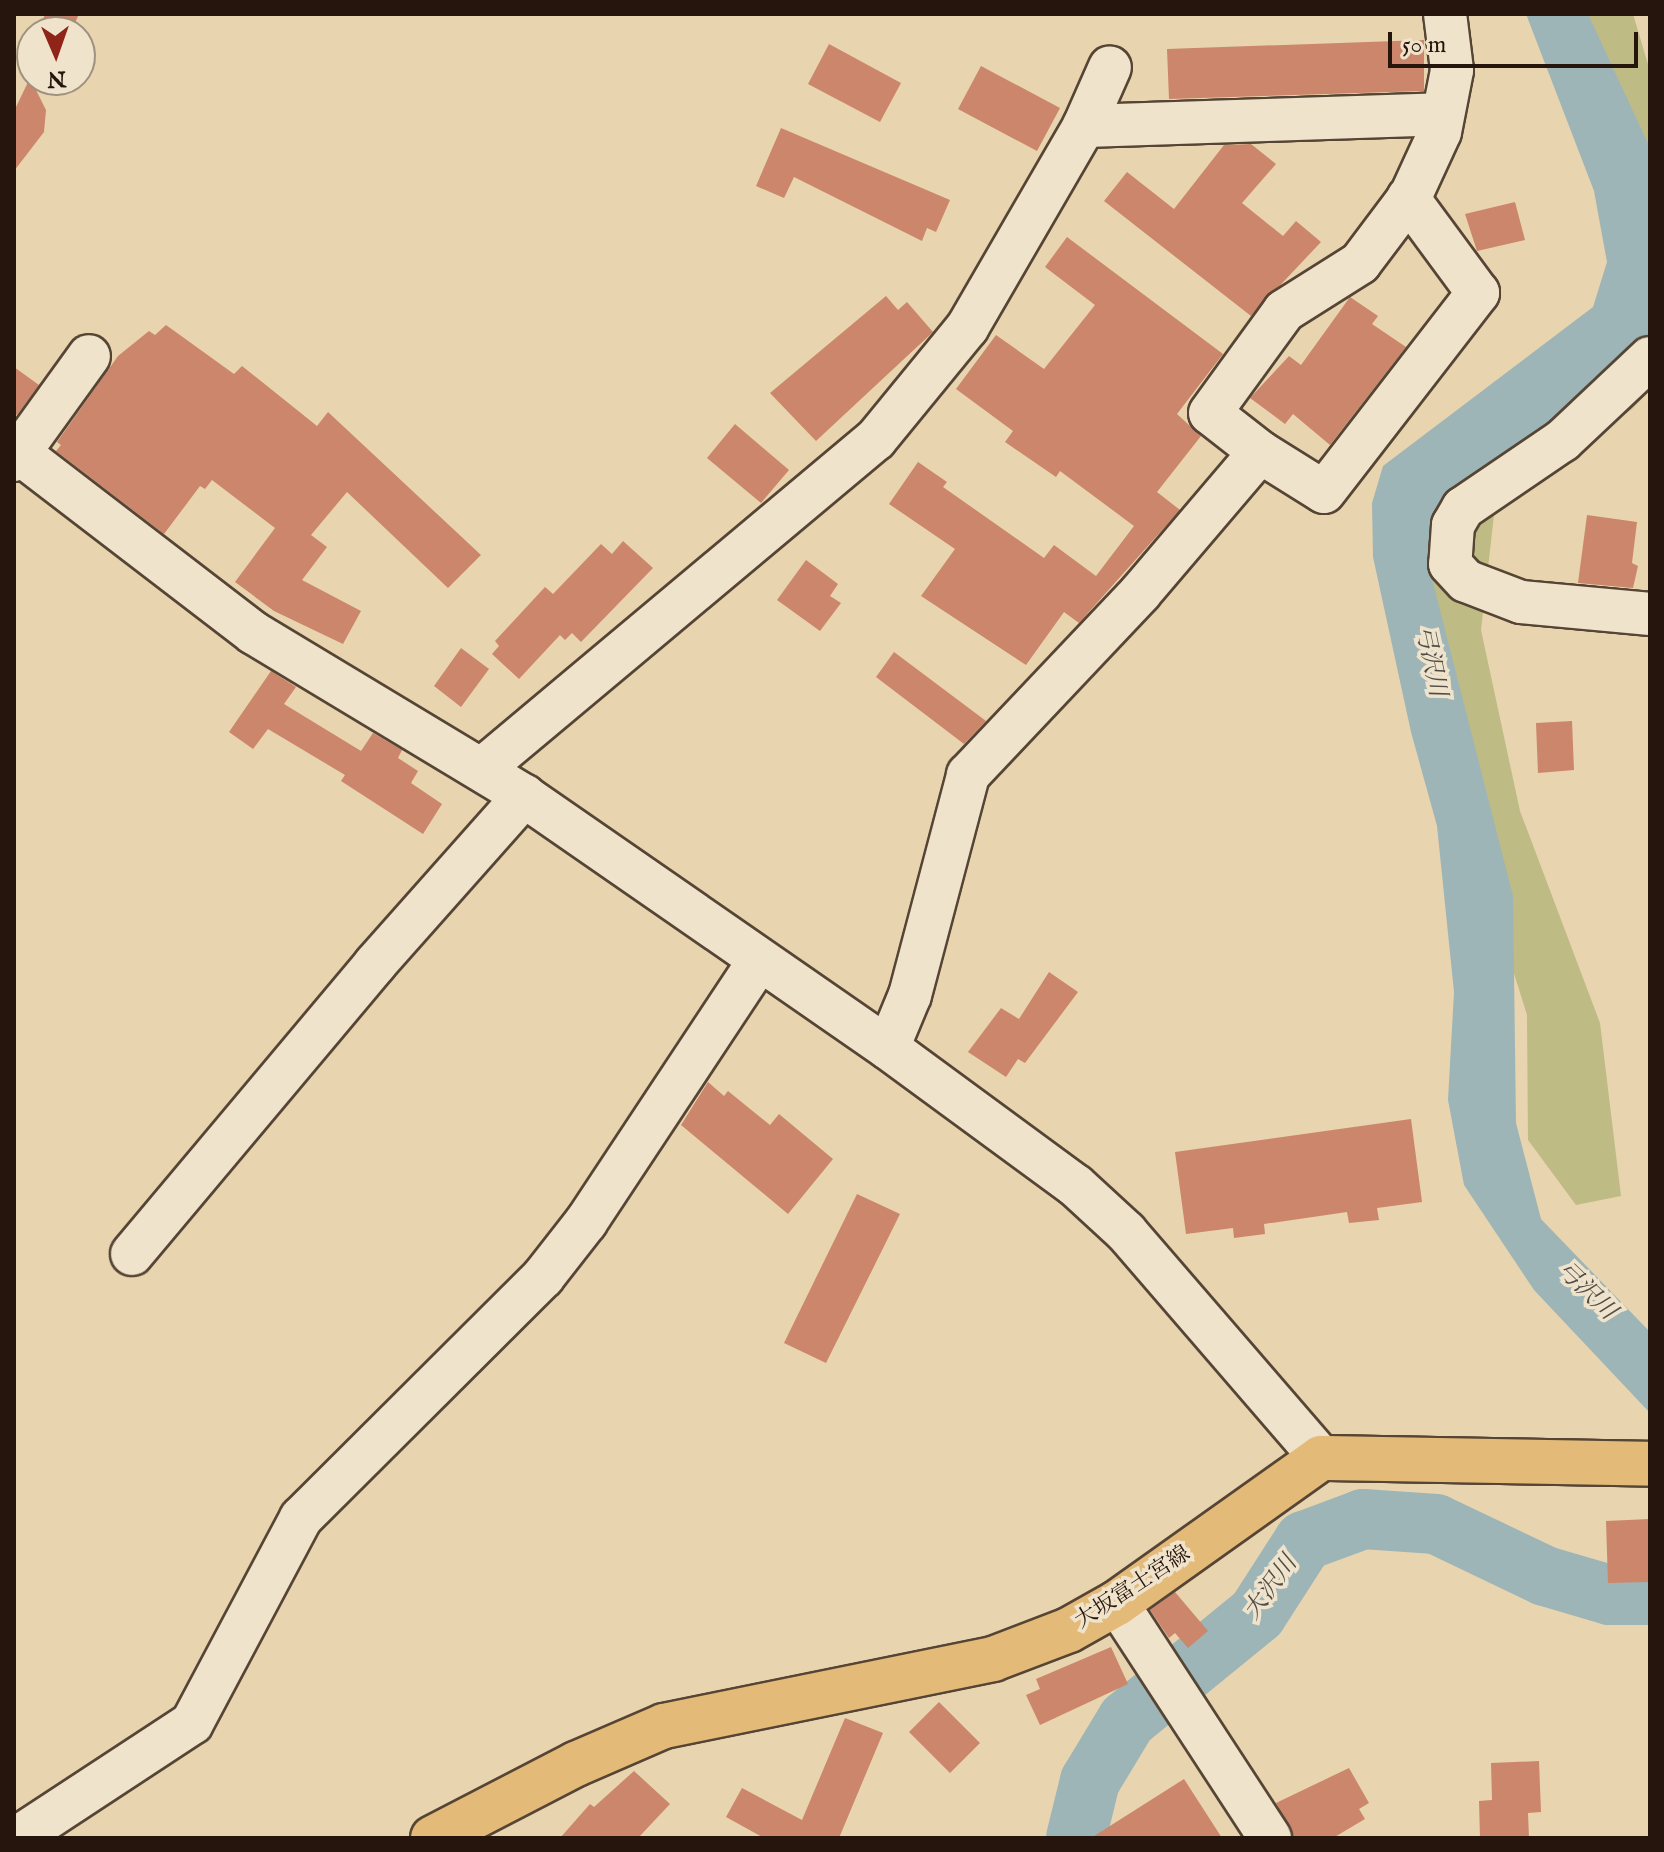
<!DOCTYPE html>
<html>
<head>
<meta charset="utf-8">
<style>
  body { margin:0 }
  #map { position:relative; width:1664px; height:1852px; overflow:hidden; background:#e8d4af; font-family:"IM FELL English","Noto Serif JP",serif }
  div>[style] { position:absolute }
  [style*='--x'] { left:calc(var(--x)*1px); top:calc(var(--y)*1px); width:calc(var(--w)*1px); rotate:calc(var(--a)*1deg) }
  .green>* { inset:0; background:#bebb85 }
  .water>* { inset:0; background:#9db5b7 }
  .river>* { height:60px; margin:-30px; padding:0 30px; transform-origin:30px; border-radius:30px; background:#9db5b7 }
  .building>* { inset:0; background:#cb866b }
  .roads { filter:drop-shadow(2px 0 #564535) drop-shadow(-2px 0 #564535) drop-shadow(0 2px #564535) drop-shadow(0 -2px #564535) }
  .minor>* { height:42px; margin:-21px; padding:0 21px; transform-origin:21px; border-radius:21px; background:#f0e3cb }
  .major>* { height:44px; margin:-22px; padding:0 22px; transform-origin:22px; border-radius:22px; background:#e4ba78 }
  span { translate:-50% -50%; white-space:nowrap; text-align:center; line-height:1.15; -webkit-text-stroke:7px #f0e3cb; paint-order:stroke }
  .street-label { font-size:22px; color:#26150c }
  .water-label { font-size:24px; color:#504d48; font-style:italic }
  .frame { position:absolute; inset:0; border:16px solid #26150c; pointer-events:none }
  .north { position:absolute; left:16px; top:16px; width:80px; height:80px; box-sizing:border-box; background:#f0e3cb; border:2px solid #9f917f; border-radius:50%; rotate:178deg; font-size:22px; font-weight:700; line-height:32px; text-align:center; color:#26150c }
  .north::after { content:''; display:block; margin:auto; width:28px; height:36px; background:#8f2418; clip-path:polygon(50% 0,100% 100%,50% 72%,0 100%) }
  .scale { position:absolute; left:1388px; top:32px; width:250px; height:36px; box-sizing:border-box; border:4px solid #26150c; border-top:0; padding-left:10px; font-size:24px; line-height:28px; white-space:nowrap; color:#26150c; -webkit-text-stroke:6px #f0e3cb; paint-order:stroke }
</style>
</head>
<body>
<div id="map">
  <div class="green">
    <div style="clip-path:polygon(1564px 14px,1633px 14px,1650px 71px,1650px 390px,1632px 409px,1495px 506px,1481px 630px,1520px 811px,1600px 1023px,1621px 1196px,1576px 1205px,1528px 1140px,1527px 1015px,1475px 849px,1393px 546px,1617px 313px)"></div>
  </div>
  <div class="water">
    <div style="clip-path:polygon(1526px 14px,1588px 14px,1650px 148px,1650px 353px,1527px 449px,1427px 559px,1513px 896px,1516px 1123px,1541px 1219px,1650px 1332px,1650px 1413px,1534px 1290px,1464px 1185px,1448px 1100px,1454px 992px,1437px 826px,1411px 732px,1373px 557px,1372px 503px,1383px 466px,1593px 307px,1607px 262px,1594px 191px)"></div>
  </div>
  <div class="river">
    <div style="--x:1076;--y:1838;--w:59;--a:-76.2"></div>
    <div style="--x:1090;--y:1781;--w:71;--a:-58.8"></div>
    <div style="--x:1127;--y:1720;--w:168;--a:-39.2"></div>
    <div style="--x:1257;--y:1614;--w:87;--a:-57.2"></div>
    <div style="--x:1304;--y:1541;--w:63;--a:-20.4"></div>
    <div style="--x:1363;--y:1519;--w:73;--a:3.9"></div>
    <div style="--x:1436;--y:1524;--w:121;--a:25.5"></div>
    <div style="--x:1545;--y:1576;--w:68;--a:16.3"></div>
    <div style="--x:1610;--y:1595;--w:40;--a:0"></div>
  </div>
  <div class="building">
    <div style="clip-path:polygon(45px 14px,79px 14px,71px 32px,39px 32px)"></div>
    <div style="clip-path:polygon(1424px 40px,1424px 91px,1169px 99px,1167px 49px)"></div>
    <div style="clip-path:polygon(829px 44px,901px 83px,880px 122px,808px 84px)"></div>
    <div style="clip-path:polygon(981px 66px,1060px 108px,1037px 151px,958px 109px)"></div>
    <div style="clip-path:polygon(30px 78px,46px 110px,44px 132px,14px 171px,14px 111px)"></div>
    <div style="clip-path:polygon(781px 128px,950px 200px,936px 232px,927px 228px,922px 241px,794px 177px,784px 198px,756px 186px)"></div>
    <div style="clip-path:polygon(1251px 144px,1276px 164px,1242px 203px,1283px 236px,1296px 221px,1321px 242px,1251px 316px,1104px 201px,1127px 172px,1174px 209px,1224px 145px)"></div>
    <div style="clip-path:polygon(1515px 202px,1525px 240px,1477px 251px,1465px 214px)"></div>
    <div style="clip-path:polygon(1067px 237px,1223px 354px,1177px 414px,1201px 436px,1157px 492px,1180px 510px,1079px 623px,1064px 612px,1026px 665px,921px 596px,955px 549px,889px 504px,918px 462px,947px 482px,943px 487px,1044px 558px,1054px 545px,1096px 576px,1134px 526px,1060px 471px,1056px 477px,1005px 442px,1013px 431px,956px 389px,996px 335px,1044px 369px,1095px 305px,1045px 267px)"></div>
    <div style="clip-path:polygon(886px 296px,898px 310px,907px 302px,933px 332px,816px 441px,770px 393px)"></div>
    <div style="clip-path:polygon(1350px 297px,1378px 316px,1372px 324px,1406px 347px,1330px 445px,1293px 414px,1285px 424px,1250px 398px,1289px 356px,1301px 365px)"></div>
    <div style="clip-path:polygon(166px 325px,234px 374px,242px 366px,317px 426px,328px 412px,481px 555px,448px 588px,347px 492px,311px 535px,327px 547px,302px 580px,361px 611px,343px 644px,274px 611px,235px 582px,275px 528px,212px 480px,205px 489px,200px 486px,164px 534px,56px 451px,61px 445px,57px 442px,118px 356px,149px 331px,155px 335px)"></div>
    <div style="clip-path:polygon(14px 367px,39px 385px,17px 415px,14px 413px)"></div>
    <div style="clip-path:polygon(735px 424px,789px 470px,761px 503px,707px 458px)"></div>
    <div style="clip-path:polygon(1587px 515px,1637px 522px,1632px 563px,1638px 566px,1633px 588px,1578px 583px)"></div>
    <div style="clip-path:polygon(623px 541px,653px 568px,581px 642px,572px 633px,565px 640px,560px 635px,519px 679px,492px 654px,499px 646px,495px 641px,545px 587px,553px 594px,601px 544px,612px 554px)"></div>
    <div style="clip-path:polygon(806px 560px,838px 584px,830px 596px,841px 603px,820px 631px,777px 600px)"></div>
    <div style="clip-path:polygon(461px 648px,489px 669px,461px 707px,434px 686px)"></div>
    <div style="clip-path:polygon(894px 652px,986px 721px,964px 744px,876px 677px)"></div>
    <div style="clip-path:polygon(271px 671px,296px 687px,284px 704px,361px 751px,373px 733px,402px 750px,398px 758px,418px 771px,411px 783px,442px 804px,423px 834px,341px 781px,345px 775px,268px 729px,253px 749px,229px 732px)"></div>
    <div style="clip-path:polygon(1572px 721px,1574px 770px,1538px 773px,1536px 723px)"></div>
    <div style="clip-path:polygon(1049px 972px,1078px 992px,1025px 1063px,1018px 1059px,1006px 1077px,968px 1052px,1001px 1008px,1019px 1019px)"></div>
    <div style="clip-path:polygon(708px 1082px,724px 1096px,728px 1091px,770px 1125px,779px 1114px,833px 1159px,788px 1214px,681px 1125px)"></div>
    <div style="clip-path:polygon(1411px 1119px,1422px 1202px,1377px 1208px,1379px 1220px,1349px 1223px,1347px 1212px,1264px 1224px,1265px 1234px,1234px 1238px,1233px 1228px,1186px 1234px,1175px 1152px)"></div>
    <div style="clip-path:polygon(857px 1194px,900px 1214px,826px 1363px,784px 1343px)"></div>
    <div style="clip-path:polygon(1650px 1519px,1650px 1582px,1608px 1583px,1606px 1521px)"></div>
    <div style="clip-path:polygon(1175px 1592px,1208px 1631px,1188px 1648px,1175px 1633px,1169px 1638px,1150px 1610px)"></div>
    <div style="clip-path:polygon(1111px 1647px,1128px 1684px,1040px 1725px,1026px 1695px,1040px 1689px,1036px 1679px)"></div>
    <div style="clip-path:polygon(939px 1702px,980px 1743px,950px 1773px,909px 1732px)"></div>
    <div style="clip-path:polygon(845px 1718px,883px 1733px,839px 1838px,764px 1838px,726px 1817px,742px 1788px,802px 1820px)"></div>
    <div style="clip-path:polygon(1539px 1761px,1541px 1812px,1528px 1813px,1529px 1838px,1480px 1838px,1479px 1801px,1492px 1800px,1491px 1763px)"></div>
    <div style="clip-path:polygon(1349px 1768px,1369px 1803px,1359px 1809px,1365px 1819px,1333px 1838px,1294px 1838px,1276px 1803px)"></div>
    <div style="clip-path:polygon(634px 1771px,670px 1804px,638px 1838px,560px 1838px,590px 1804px,594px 1807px)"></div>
    <div style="clip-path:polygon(1184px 1779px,1222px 1838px,1091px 1838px,1143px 1805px)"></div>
  </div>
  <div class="roads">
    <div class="minor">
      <div style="--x:1084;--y:126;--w:358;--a:-1.9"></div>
      <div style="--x:1650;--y:358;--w:120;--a:136.7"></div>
      <div style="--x:1563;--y:440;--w:121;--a:145.8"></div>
      <div style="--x:1463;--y:508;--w:20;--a:120"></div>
      <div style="--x:1453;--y:525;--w:39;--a:94"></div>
      <div style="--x:1450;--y:564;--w:23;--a:47"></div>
      <div style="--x:1466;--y:581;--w:59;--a:20.9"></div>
      <div style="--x:1521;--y:602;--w:130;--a:5.3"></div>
      <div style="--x:14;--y:449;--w:302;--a:37.5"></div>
      <div style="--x:254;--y:633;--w:315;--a:31.1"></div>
      <div style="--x:524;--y:796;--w:443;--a:34.7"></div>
      <div style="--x:888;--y:1048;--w:233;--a:36.3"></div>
      <div style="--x:1076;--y:1186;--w:68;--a:42.6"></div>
      <div style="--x:1126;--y:1232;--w:298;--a:49.2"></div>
      <div style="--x:1260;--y:452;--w:75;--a:32"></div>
      <div style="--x:1324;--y:492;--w:252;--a:-52.3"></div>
      <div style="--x:1478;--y:293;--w:118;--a:-126.4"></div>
      <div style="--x:14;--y:460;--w:128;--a:-54.2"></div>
      <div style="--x:482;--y:769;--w:514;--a:-39.95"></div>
      <div style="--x:876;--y:439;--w:144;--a:-50.7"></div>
      <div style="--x:967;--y:328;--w:233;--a:-59.9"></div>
      <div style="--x:1084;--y:126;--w:64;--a:-66.2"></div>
      <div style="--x:888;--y:1048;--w:57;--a:-67.5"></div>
      <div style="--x:910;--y:995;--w:228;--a:-75.2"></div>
      <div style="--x:968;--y:775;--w:250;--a:-46.6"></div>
      <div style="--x:1140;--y:593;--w:185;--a:-49.6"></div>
      <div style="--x:1260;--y:452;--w:63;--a:-142"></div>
      <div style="--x:1210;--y:413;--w:126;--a:-54"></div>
      <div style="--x:1284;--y:311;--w:90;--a:-32.3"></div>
      <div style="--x:1360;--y:263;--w:85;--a:-53.1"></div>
      <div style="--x:1411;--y:195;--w:69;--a:-65.3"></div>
      <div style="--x:1440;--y:132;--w:63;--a:-79"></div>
      <div style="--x:1452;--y:70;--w:56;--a:-97.1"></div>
      <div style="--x:132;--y:1254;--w:378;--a:-50"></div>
      <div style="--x:375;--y:964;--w:225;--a:-48.4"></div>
      <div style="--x:1117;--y:1603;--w:280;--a:56.9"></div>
      <div style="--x:17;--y:1838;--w:209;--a:-33.3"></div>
      <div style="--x:192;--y:1723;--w:232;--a:-62"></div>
      <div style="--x:301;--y:1518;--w:342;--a:-44.9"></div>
      <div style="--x:543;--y:1277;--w:70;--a:-52"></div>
      <div style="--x:586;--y:1222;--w:313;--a:-56.5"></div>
    </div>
    <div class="major">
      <div style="--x:433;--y:1838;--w:161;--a:-27.4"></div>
      <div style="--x:576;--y:1764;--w:96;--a:-23.4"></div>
      <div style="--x:664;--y:1726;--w:336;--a:-11.5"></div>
      <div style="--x:993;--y:1659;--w:81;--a:-20.9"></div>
      <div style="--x:1069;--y:1630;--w:55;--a:-29.4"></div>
      <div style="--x:1117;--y:1603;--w:250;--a:-35.4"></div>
      <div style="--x:1321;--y:1458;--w:329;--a:1"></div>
    </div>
  </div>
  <div class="street-label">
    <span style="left:1133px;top:1588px;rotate:-33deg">大坂富士宮線</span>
  </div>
  <div class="water-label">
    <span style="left:1430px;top:661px;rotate:78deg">弓沢川</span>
    <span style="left:1586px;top:1291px;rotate:44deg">弓沢川</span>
    <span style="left:1271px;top:1588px;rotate:-54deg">大沢川</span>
  </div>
  <div class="frame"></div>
  <div class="north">N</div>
  <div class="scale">50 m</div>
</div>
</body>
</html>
